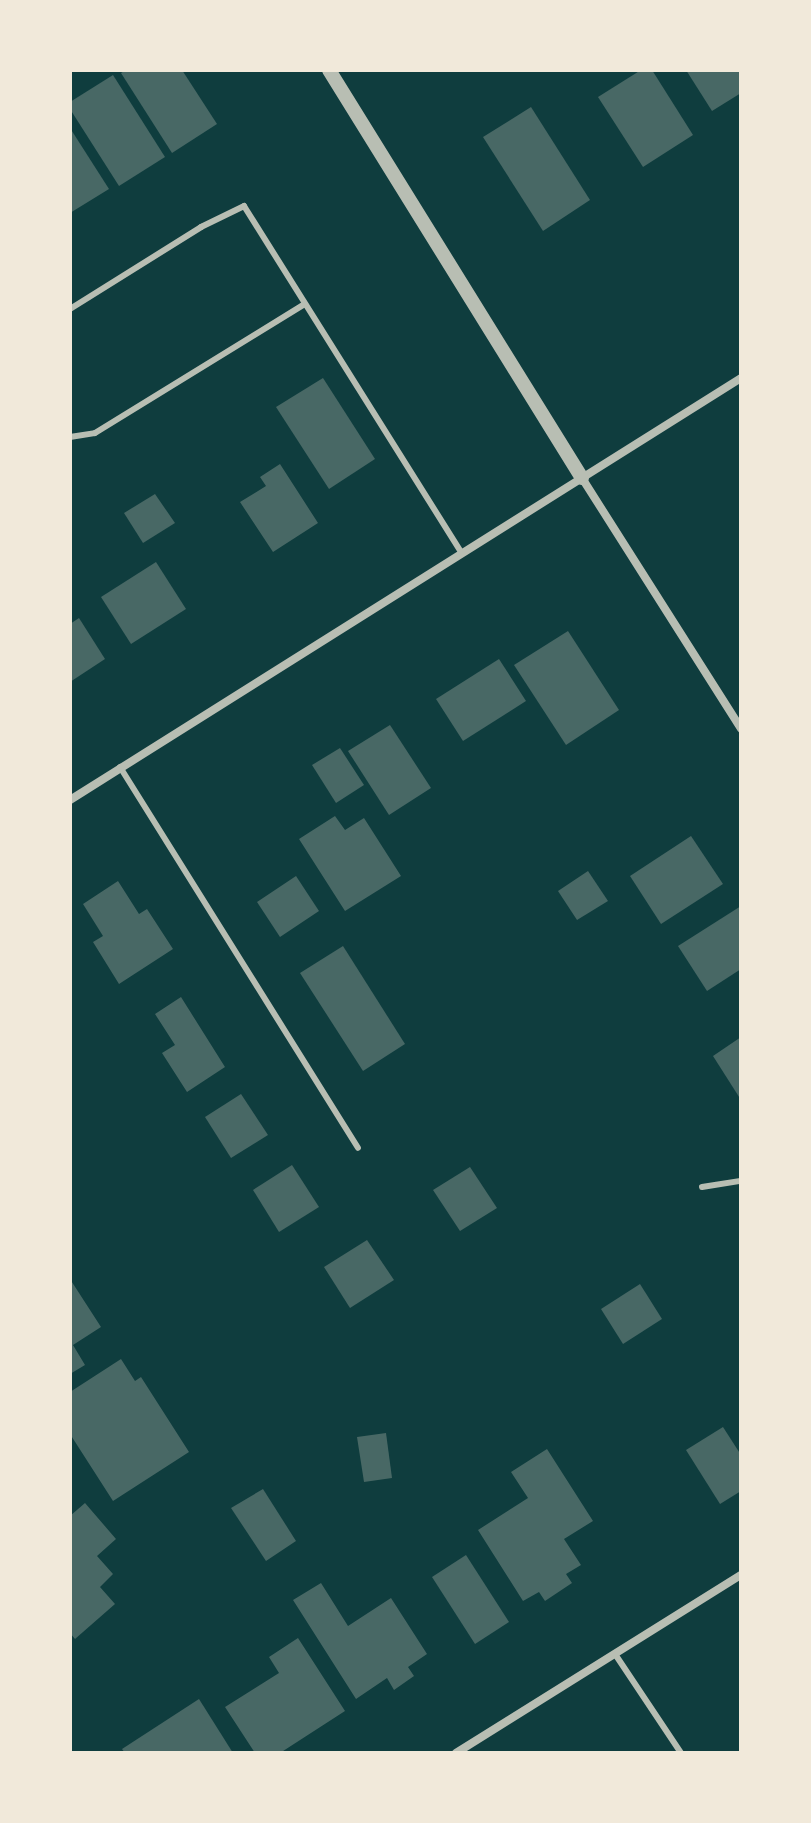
<!DOCTYPE html>
<html>
<head>
<meta charset="utf-8">
<style>
  body { margin:0 }
  #map { position:relative; width:811px; height:1823px; overflow:hidden; background:#0f3d3e; font-family:"Asap Condensed",sans-serif }
  div>[style] { position:absolute }
  [style*='--x'] { left:calc(var(--x)*1px); top:calc(var(--y)*1px); width:calc(var(--w)*1px); rotate:calc(var(--a)*1deg) }
  .building>* { inset:0; background:#486865 }
  .service>* { height:6px; margin:-3px; padding:0 3px; transform-origin:3px; border-radius:3px; background:#b8beb3 }
  .minor>* { height:8px; margin:-4px; padding:0 4px; transform-origin:4px; border-radius:4px; background:#b8beb3 }
  .tertiary>* { height:14px; margin:-7px; padding:0 7px; transform-origin:7px; border-radius:7px; background:#b8beb3 }
  span { translate:-50% -50%; white-space:nowrap; text-align:center; line-height:1.15; -webkit-text-stroke:8px #f1e9da; paint-order:stroke }
  .frame { position:absolute; inset:0; border:72px solid #f1e9da; pointer-events:none }
</style>
</head>
<body>
<div id="map">
  <div class="building">
    <div style="clip-path:polygon(126px 70px,182px 70px,217px 124px,172px 153px,121px 73px)"></div>
    <div style="clip-path:polygon(641px 70px,652px 70px,693px 135px,643px 167px,598px 97px)"></div>
    <div style="clip-path:polygon(686px 70px,741px 70px,741px 93px,712px 111px)"></div>
    <div style="clip-path:polygon(113px 75px,165px 157px,119px 186px,70px 109px,70px 102px)"></div>
    <div style="clip-path:polygon(531px 107px,590px 200px,543px 231px,483px 137px)"></div>
    <div style="clip-path:polygon(70px 128px,109px 189px,70px 213px)"></div>
    <div style="clip-path:polygon(323px 378px,375px 459px,329px 489px,276px 407px)"></div>
    <div style="clip-path:polygon(280px 464px,318px 523px,273px 552px,240px 502px,266px 486px,260px 477px)"></div>
    <div style="clip-path:polygon(155px 494px,175px 523px,143px 543px,124px 513px)"></div>
    <div style="clip-path:polygon(156px 562px,186px 609px,131px 644px,101px 597px)"></div>
    <div style="clip-path:polygon(79px 618px,105px 659px,70px 682px,70px 624px)"></div>
    <div style="clip-path:polygon(568px 631px,619px 710px,566px 745px,514px 665px)"></div>
    <div style="clip-path:polygon(499px 659px,526px 701px,463px 741px,436px 699px)"></div>
    <div style="clip-path:polygon(390px 725px,431px 788px,389px 815px,348px 751px)"></div>
    <div style="clip-path:polygon(340px 748px,364px 785px,336px 803px,312px 765px)"></div>
    <div style="clip-path:polygon(335px 816px,345px 830px,364px 818px,401px 876px,345px 911px,299px 839px)"></div>
    <div style="clip-path:polygon(691px 836px,723px 884px,661px 924px,630px 876px)"></div>
    <div style="clip-path:polygon(588px 871px,608px 901px,577px 920px,558px 891px)"></div>
    <div style="clip-path:polygon(296px 876px,319px 911px,280px 937px,257px 902px)"></div>
    <div style="clip-path:polygon(118px 881px,139px 914px,147px 909px,173px 949px,119px 984px,93px 942px,103px 936px,83px 904px)"></div>
    <div style="clip-path:polygon(741px 906px,741px 969px,707px 991px,678px 946px)"></div>
    <div style="clip-path:polygon(343px 946px,405px 1044px,363px 1071px,300px 973px)"></div>
    <div style="clip-path:polygon(181px 997px,225px 1067px,187px 1092px,162px 1053px,175px 1045px,155px 1014px)"></div>
    <div style="clip-path:polygon(741px 1037px,741px 1100px,713px 1056px)"></div>
    <div style="clip-path:polygon(241px 1094px,268px 1135px,231px 1158px,205px 1117px)"></div>
    <div style="clip-path:polygon(292px 1165px,319px 1207px,279px 1232px,253px 1190px)"></div>
    <div style="clip-path:polygon(470px 1167px,497px 1208px,460px 1231px,433px 1190px)"></div>
    <div style="clip-path:polygon(367px 1240px,394px 1280px,350px 1308px,324px 1267px)"></div>
    <div style="clip-path:polygon(70px 1279px,101px 1327px,73px 1345px,85px 1365px,70px 1374px)"></div>
    <div style="clip-path:polygon(640px 1284px,662px 1319px,623px 1344px,601px 1309px)"></div>
    <div style="clip-path:polygon(121px 1359px,135px 1381px,141px 1377px,189px 1452px,113px 1501px,70px 1434px,70px 1392px)"></div>
    <div style="clip-path:polygon(723px 1427px,741px 1455px,741px 1491px,720px 1504px,686px 1450px)"></div>
    <div style="clip-path:polygon(386px 1433px,392px 1478px,364px 1482px,357px 1437px)"></div>
    <div style="clip-path:polygon(547px 1449px,593px 1521px,564px 1539px,581px 1565px,566px 1574px,572px 1583px,545px 1601px,539px 1592px,523px 1601px,478px 1530px,528px 1498px,511px 1472px)"></div>
    <div style="clip-path:polygon(263px 1489px,296px 1541px,266px 1561px,231px 1508px)"></div>
    <div style="clip-path:polygon(85px 1503px,116px 1539px,97px 1556px,113px 1574px,100px 1587px,115px 1604px,75px 1639px,70px 1633px,70px 1516px)"></div>
    <div style="clip-path:polygon(466px 1555px,509px 1622px,475px 1644px,432px 1577px)"></div>
    <div style="clip-path:polygon(321px 1583px,348px 1626px,391px 1598px,427px 1654px,408px 1667px,414px 1676px,394px 1690px,387px 1678px,356px 1699px,293px 1600px)"></div>
    <div style="clip-path:polygon(298px 1638px,345px 1711px,280px 1753px,255px 1753px,225px 1707px,279px 1673px,269px 1657px)"></div>
    <div style="clip-path:polygon(199px 1699px,233px 1753px,125px 1753px,122px 1749px)"></div>
  </div>
  <div class="service">
    <div style="--x:70;--y:309;--w:155;--a:-32"></div>
    <div style="--x:201;--y:227;--w:48;--a:-26"></div>
    <div style="--x:244;--y:206;--w:410;--a:57.9"></div>
    <div style="--x:70;--y:437;--w:25;--a:-9"></div>
    <div style="--x:95;--y:433;--w:246;--a:-31.6"></div>
    <div style="--x:120;--y:767;--w:449;--a:58"></div>
    <div style="--x:702;--y:1187;--w:39;--a:-9"></div>
    <div style="--x:615;--y:1654;--w:119;--a:56.3"></div>
  </div>
  <div class="minor">
    <div style="--x:582;--y:478;--w:297;--a:57.6"></div>
    <div style="--x:70;--y:800;--w:793;--a:-32.17"></div>
    <div style="--x:456;--y:1753;--w:336;--a:-32"></div>
  </div>
  <div class="tertiary">
    <div style="--x:329;--y:70;--w:480;--a:58.2"></div>
  </div>
  <div class="frame"></div>
</div>
</body>
</html>
